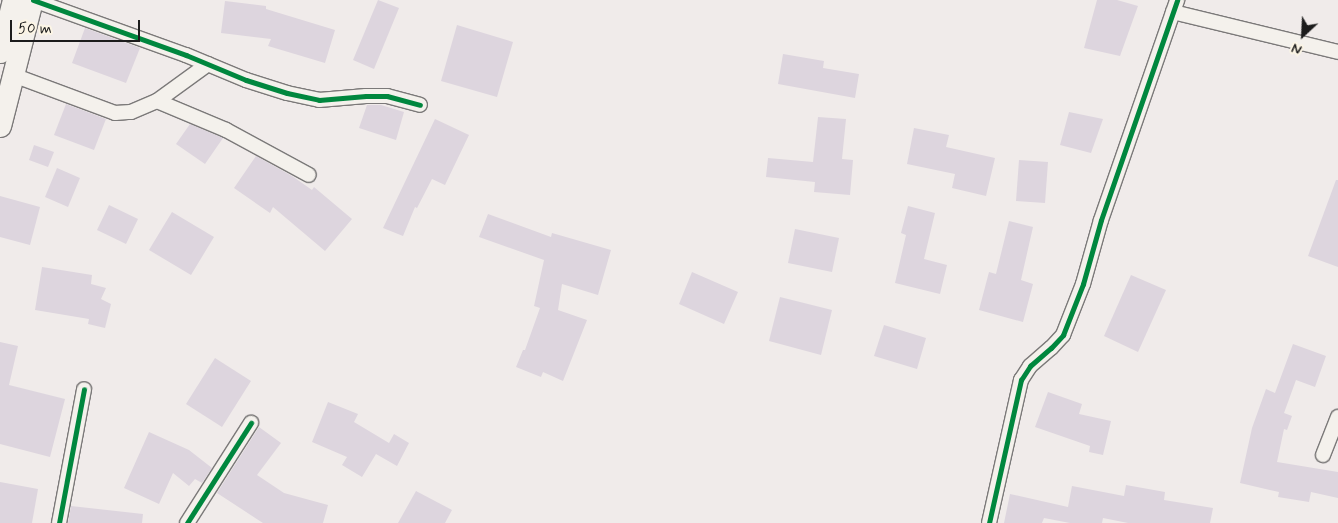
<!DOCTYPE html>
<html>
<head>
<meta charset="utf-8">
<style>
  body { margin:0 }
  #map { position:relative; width:1338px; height:523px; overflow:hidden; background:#f0ebea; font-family:Mynerve,sans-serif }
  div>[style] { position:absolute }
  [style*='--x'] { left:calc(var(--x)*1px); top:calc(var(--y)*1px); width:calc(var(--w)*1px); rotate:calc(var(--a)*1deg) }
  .building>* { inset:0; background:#ddd5de }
  .roads { filter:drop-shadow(1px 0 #7b7979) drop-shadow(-1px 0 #7b7979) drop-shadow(0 1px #7b7979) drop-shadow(0 -1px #7b7979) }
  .minor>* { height:14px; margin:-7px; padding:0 7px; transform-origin:7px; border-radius:7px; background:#f4f1ec }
  .primary>* { height:21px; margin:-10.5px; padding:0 10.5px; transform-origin:10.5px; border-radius:10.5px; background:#f4f1ec }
  .cycleway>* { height:5px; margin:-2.5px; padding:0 2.5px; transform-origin:2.5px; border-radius:2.5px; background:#00873e }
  span { translate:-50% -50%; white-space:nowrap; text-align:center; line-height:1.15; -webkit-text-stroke:4px #fcf5e5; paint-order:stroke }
  .north { position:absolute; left:1278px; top:10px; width:50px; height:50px; -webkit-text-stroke:4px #fcf5e5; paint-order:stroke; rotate:205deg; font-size:14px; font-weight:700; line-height:20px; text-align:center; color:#1c1c1c }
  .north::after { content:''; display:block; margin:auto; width:18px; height:22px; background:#1c1c1c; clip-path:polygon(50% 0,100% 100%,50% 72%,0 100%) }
  .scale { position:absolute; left:10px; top:20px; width:130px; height:22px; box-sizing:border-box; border:2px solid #1c1c1c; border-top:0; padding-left:6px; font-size:15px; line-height:18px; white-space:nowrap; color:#1c1c1c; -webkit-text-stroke:4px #fcf5e5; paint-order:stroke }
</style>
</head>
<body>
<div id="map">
  <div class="building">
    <div style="clip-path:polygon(378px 0,399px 8px,374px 69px,353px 60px)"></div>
    <div style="clip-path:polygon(1097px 0,1117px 0,1138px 6px,1120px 56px,1084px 48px)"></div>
    <div style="clip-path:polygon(225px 1px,266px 6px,266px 9px,335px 30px,325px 63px,268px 46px,271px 39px,221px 33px)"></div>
    <div style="clip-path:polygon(457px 25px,513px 42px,497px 97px,441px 81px)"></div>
    <div style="clip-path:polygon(85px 28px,140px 48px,126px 83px,72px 63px)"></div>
    <div style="clip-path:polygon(783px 54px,824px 61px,823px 68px,859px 74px,855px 98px,778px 84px)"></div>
    <div style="clip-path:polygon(66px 104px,106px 119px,94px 150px,54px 135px)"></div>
    <div style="clip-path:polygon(367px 105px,381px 105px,404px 112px,396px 140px,359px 128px)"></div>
    <div style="clip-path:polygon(1069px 112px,1103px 119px,1091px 153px,1060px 145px)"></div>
    <div style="clip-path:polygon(818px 117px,846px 119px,842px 159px,853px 160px,850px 195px,814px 192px,815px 182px,766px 177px,768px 158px,813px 162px)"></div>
    <div style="clip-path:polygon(435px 119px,469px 135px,445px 185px,432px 179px,417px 208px,415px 207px,403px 236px,383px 228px)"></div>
    <div style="clip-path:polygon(190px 124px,223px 138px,205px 164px,176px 144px)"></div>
    <div style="clip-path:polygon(914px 128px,949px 135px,946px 147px,995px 158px,986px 196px,952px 188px,955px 174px,907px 164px)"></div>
    <div style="clip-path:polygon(34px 145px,54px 152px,48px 167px,29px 160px)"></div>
    <div style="clip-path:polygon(256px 156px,292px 176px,312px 190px,314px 187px,352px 219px,325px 251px,273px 207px,270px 213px,234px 188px)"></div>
    <div style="clip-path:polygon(1019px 160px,1048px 162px,1045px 203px,1016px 201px)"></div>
    <div style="clip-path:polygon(57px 168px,80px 178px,68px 207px,45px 197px)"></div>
    <div style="clip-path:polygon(1336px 180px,1338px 180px,1338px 267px,1308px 256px)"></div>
    <div style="clip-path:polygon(0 196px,40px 207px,30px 245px,0 237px)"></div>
    <div style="clip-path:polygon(109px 205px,138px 219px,126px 244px,97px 230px)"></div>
    <div style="clip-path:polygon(908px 206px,935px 213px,924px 259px,947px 265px,940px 294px,895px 283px,906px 235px,901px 233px)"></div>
    <div style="clip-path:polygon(172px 212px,214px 237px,191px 275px,149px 250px)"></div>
    <div style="clip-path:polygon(488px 214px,551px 237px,552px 233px,611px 250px,598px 295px,562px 284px,558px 310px,587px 320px,563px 381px,543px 372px,541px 377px,516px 367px,523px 350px,525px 350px,540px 308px,534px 306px,544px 260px,479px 237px)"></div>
    <div style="clip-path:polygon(1009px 221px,1033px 227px,1021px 280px,1033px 284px,1023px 322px,979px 310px,989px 272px,996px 274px)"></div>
    <div style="clip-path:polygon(795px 229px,839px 238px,832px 272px,788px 263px)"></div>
    <div style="clip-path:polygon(42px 267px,92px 275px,91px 284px,106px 288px,101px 299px,111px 304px,105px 328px,88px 324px,89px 319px,35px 310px)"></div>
    <div style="clip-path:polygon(692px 272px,738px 292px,724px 324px,679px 304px)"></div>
    <div style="clip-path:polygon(1131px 275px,1166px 290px,1138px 352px,1104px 336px)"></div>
    <div style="clip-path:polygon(780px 297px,832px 310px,821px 355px,769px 341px)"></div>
    <div style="clip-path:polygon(884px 325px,926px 338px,917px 369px,874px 356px)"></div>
    <div style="clip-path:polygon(0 342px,18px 346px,9px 385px,65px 399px,50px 457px,0 444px)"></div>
    <div style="clip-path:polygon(1293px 344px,1326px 356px,1315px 387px,1296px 380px,1284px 413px,1292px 416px,1287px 430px,1284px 429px,1277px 462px,1338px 472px,1338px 498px,1311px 492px,1309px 502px,1278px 497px,1279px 492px,1240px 483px,1252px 428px,1266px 389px,1275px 393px)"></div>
    <div style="clip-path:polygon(215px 358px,251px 381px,222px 427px,186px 404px)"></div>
    <div style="clip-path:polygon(1048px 392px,1082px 404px,1079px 414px,1111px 421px,1103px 455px,1089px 452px,1090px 446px,1035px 427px)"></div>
    <div style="clip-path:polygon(328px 402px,358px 414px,354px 422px,389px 443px,394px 434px,409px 443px,397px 466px,376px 454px,362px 477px,342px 465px,347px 457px,312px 442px)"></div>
    <div style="clip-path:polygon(259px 427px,281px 443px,257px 475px,284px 493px,328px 505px,323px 523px,263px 523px,217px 493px)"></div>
    <div style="clip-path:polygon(149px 432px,189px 450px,212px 468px,202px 483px,195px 479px,189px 486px,173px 473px,159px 504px,124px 488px)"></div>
    <div style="clip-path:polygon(0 482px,38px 489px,32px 523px,0 523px)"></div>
    <div style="clip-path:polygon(1126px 485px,1165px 492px,1164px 500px,1213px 508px,1210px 523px,1128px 523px,1103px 518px,1102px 523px,1070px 523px,1044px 518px,1042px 523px,1004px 523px,1010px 494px,1068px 507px,1072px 486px,1124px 496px)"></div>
    <div style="clip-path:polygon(416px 491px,452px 510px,445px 523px,398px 523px)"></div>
    <div style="clip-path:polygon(71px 506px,143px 514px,142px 523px,68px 523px)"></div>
  </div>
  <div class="roads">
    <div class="minor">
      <div style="--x:33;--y:0;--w:163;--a:19.8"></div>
      <div style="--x:186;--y:55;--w:65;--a:22.6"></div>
      <div style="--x:246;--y:80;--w:43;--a:17.6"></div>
      <div style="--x:287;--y:93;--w:33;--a:12"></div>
      <div style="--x:319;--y:100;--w:47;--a:-4.9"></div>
      <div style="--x:366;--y:96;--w:21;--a:0"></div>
      <div style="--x:387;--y:96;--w:34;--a:15"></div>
      <div style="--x:1173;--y:12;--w:170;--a:13.6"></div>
      <div style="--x:13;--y:75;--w:109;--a:20.4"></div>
      <div style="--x:115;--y:113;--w:16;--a:-4"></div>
      <div style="--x:131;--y:112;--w:28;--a:-23"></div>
      <div style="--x:157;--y:101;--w:63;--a:-36"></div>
      <div style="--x:157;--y:101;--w:75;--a:22.8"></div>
      <div style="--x:226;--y:130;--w:94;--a:28.5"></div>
      <div style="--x:1323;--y:455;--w:41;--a:-68.5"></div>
      <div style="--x:59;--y:523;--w:136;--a:-79.4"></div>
      <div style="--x:187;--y:523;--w:119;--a:-57.4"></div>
      <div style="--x:989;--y:523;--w:147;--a:-77.4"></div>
      <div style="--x:1021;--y:380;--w:17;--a:-57"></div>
      <div style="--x:1030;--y:366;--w:28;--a:-41"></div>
      <div style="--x:1051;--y:348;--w:18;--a:-47"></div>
      <div style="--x:1063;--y:335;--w:55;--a:-68.6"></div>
      <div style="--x:1083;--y:284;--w:66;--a:-74.3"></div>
      <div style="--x:1101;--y:220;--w:233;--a:-70.9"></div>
    </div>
    <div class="primary">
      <div style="--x:0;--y:52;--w:54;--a:-76"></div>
      <div style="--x:0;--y:126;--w:130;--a:-75.7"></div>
    </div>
  </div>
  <div class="cycleway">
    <div style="--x:33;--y:0;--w:163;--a:19.8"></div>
    <div style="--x:186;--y:55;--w:65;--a:22.6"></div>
    <div style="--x:246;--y:80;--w:43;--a:17.6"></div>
    <div style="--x:287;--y:93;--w:33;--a:12"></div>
    <div style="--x:319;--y:100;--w:47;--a:-4.9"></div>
    <div style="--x:366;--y:96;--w:21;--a:0"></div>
    <div style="--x:387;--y:96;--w:34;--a:15"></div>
    <div style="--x:59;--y:523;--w:136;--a:-79.4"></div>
    <div style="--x:187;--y:523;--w:119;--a:-57.4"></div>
    <div style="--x:989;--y:523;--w:147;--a:-77.4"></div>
    <div style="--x:1021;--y:380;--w:17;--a:-57"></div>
    <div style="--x:1030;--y:366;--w:28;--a:-41"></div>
    <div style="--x:1051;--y:348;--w:18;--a:-47"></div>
    <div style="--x:1063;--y:335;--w:55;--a:-68.6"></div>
    <div style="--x:1083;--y:284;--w:66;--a:-74.3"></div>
    <div style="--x:1101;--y:220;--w:233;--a:-70.9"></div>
  </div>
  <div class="north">N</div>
  <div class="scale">50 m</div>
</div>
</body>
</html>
